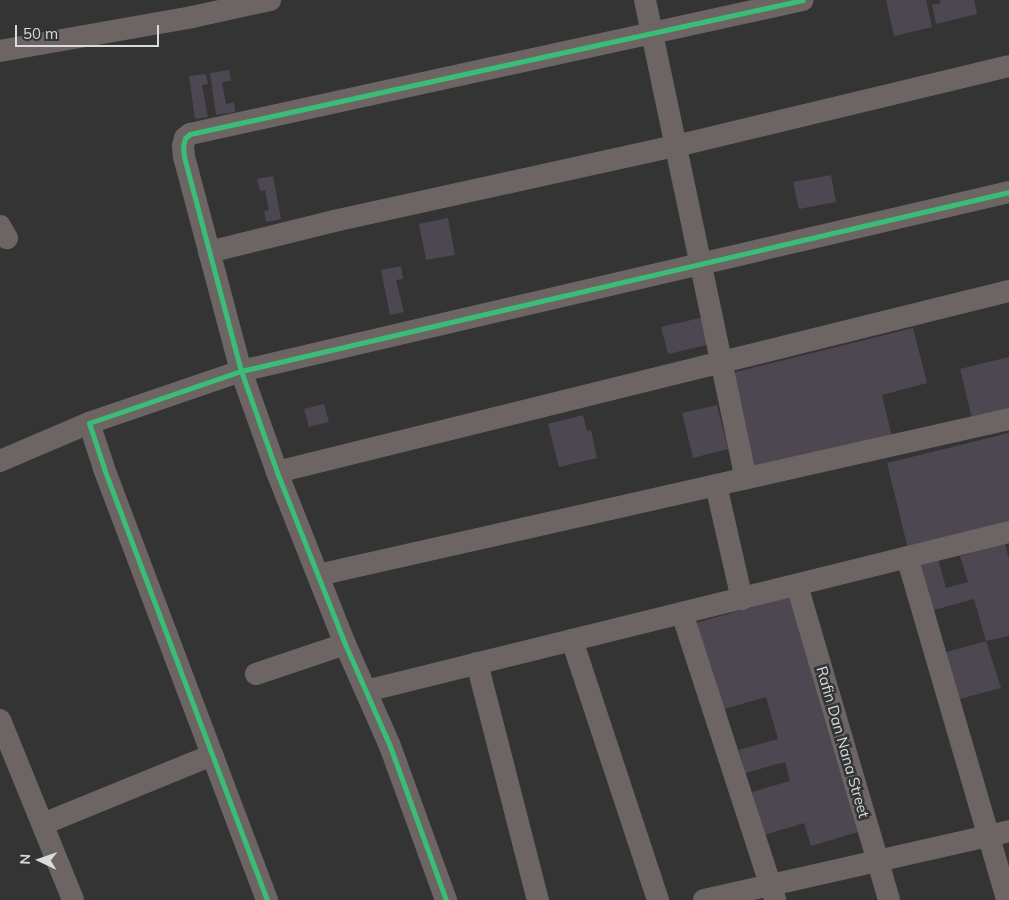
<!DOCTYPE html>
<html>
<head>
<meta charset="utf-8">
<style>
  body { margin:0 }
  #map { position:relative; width:1009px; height:900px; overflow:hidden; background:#343435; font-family:Mulish,sans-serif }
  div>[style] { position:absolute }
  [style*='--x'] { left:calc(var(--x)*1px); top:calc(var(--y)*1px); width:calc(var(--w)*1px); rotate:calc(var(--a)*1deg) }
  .building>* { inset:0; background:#4c4751 }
  .minor>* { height:22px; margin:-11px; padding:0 11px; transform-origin:11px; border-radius:11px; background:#6d6464 }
  .cycleway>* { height:5px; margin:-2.5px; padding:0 2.5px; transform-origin:2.5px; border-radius:2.5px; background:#3abd76 }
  span { translate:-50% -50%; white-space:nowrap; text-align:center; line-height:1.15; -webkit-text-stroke:5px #333436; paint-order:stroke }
  .street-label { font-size:15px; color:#dadbdc }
  .north { position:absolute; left:15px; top:835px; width:50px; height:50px; -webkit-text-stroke:4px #333436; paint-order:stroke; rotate:273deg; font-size:14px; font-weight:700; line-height:20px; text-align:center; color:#dadbdc }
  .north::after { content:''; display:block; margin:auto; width:18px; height:22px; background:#dadbdc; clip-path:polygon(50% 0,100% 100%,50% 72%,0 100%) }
  .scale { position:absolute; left:15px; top:25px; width:144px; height:22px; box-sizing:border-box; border:2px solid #dadbdc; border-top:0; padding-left:6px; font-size:15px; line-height:18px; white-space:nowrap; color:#dadbdc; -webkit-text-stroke:4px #333436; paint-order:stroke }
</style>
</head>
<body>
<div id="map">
  <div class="building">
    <div style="clip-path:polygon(886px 0,926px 0,932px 27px,894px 36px)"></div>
    <div style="clip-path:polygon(940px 0,974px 0,977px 14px,936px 24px,932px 5px,941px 3px)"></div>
    <div style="clip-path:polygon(229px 70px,231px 81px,222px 82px,226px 104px,234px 102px,235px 112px,216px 115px,210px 73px)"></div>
    <div style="clip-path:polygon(206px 74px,208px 84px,202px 85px,208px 117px,195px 119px,189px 76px)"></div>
    <div style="clip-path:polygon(831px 175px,836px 202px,799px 209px,793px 182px)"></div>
    <div style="clip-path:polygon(273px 176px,281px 219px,266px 222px,264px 211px,269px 210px,265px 190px,260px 191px,257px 179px)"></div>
    <div style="clip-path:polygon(448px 218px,455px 255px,426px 260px,419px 224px)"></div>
    <div style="clip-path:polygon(401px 266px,403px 279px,396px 280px,404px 312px,390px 315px,381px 270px)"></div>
    <div style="clip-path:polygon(704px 317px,711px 344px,668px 354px,661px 327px)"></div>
    <div style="clip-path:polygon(913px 328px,927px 383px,882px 395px,892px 437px,755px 471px,732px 373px)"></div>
    <div style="clip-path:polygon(1009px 357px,1009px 410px,972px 419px,960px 369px)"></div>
    <div style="clip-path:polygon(324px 404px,329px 422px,309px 427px,304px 409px)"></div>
    <div style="clip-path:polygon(717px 405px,728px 449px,693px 458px,682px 413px)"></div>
    <div style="clip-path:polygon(583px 415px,587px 431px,591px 430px,597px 458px,559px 467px,548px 424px)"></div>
    <div style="clip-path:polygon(1009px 433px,1009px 523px,908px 549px,887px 463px)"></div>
    <div style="clip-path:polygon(1005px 543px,1009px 560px,1009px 636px,986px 641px,974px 599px,927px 612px,914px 566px,938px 559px,946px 588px,968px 582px,960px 556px)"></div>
    <div style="clip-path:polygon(791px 596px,858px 832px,811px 846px,804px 823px,764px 835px,752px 792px,790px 781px,785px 762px,745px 773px,739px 750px,778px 739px,766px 697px,721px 710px,696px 623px)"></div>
    <div style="clip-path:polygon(986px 641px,1001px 688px,956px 700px,943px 653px)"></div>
  </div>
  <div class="minor">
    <div style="--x:645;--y:0;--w:489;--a:78.1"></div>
    <div style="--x:0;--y:51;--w:195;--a:-10"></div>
    <div style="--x:192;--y:17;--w:80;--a:-12.3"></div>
    <div style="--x:0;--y:226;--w:14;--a:60"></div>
    <div style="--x:209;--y:252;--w:129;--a:-13.9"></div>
    <div style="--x:334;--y:221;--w:350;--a:-12.4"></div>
    <div style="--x:676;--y:146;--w:342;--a:-13.5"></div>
    <div style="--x:0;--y:461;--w:97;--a:-23.1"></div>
    <div style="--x:277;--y:472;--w:754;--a:-13.89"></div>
    <div style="--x:716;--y:485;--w:117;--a:77.2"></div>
    <div style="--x:907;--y:557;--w:357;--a:73.7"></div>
    <div style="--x:318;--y:575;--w:708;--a:-12.72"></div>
    <div style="--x:797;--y:585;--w:328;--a:73.7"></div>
    <div style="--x:682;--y:613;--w:302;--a:72"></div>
    <div style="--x:572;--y:640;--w:274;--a:71.7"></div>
    <div style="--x:477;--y:663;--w:245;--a:75.6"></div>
    <div style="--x:256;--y:674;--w:94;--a:-18.6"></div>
    <div style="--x:366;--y:691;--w:662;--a:-13.89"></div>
    <div style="--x:0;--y:720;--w:194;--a:67.9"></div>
    <div style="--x:43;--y:824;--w:183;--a:-22.2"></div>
    <div style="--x:267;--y:900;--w:462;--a:-110.7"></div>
    <div style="--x:104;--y:468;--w:47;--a:-108.4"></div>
    <div style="--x:89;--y:423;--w:161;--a:-18.9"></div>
    <div style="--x:241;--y:371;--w:789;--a:-13.12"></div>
    <div style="--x:446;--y:900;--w:164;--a:-110"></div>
    <div style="--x:390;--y:746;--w:111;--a:-113.8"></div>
    <div style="--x:345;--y:644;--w:185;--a:-111.6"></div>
    <div style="--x:277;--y:472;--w:107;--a:-109.6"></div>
    <div style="--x:241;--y:371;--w:221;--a:-104.9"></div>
    <div style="--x:184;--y:157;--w:11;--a:-95"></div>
    <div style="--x:183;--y:146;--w:8;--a:-76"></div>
    <div style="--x:185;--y:138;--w:6;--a:-39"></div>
    <div style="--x:190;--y:134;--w:627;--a:-12.33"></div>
    <div style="--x:704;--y:900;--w:313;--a:-12.7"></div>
  </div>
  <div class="cycleway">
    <div style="--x:267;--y:900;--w:462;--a:-110.7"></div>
    <div style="--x:104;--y:468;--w:47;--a:-108.4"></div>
    <div style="--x:89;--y:423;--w:161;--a:-18.9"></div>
    <div style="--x:241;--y:371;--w:789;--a:-13.12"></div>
    <div style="--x:446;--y:900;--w:164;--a:-110"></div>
    <div style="--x:390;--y:746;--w:111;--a:-113.8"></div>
    <div style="--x:345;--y:644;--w:185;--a:-111.6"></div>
    <div style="--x:277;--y:472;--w:107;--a:-109.6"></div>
    <div style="--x:241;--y:371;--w:221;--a:-104.9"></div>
    <div style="--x:184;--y:157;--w:11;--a:-95"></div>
    <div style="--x:183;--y:146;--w:8;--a:-76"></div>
    <div style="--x:185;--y:138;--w:6;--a:-39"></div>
    <div style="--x:190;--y:134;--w:627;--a:-12.33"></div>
  </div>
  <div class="street-label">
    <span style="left:843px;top:742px;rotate:74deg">Rafin Dan Nana Street</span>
  </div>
  <div class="north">N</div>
  <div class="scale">50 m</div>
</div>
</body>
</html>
